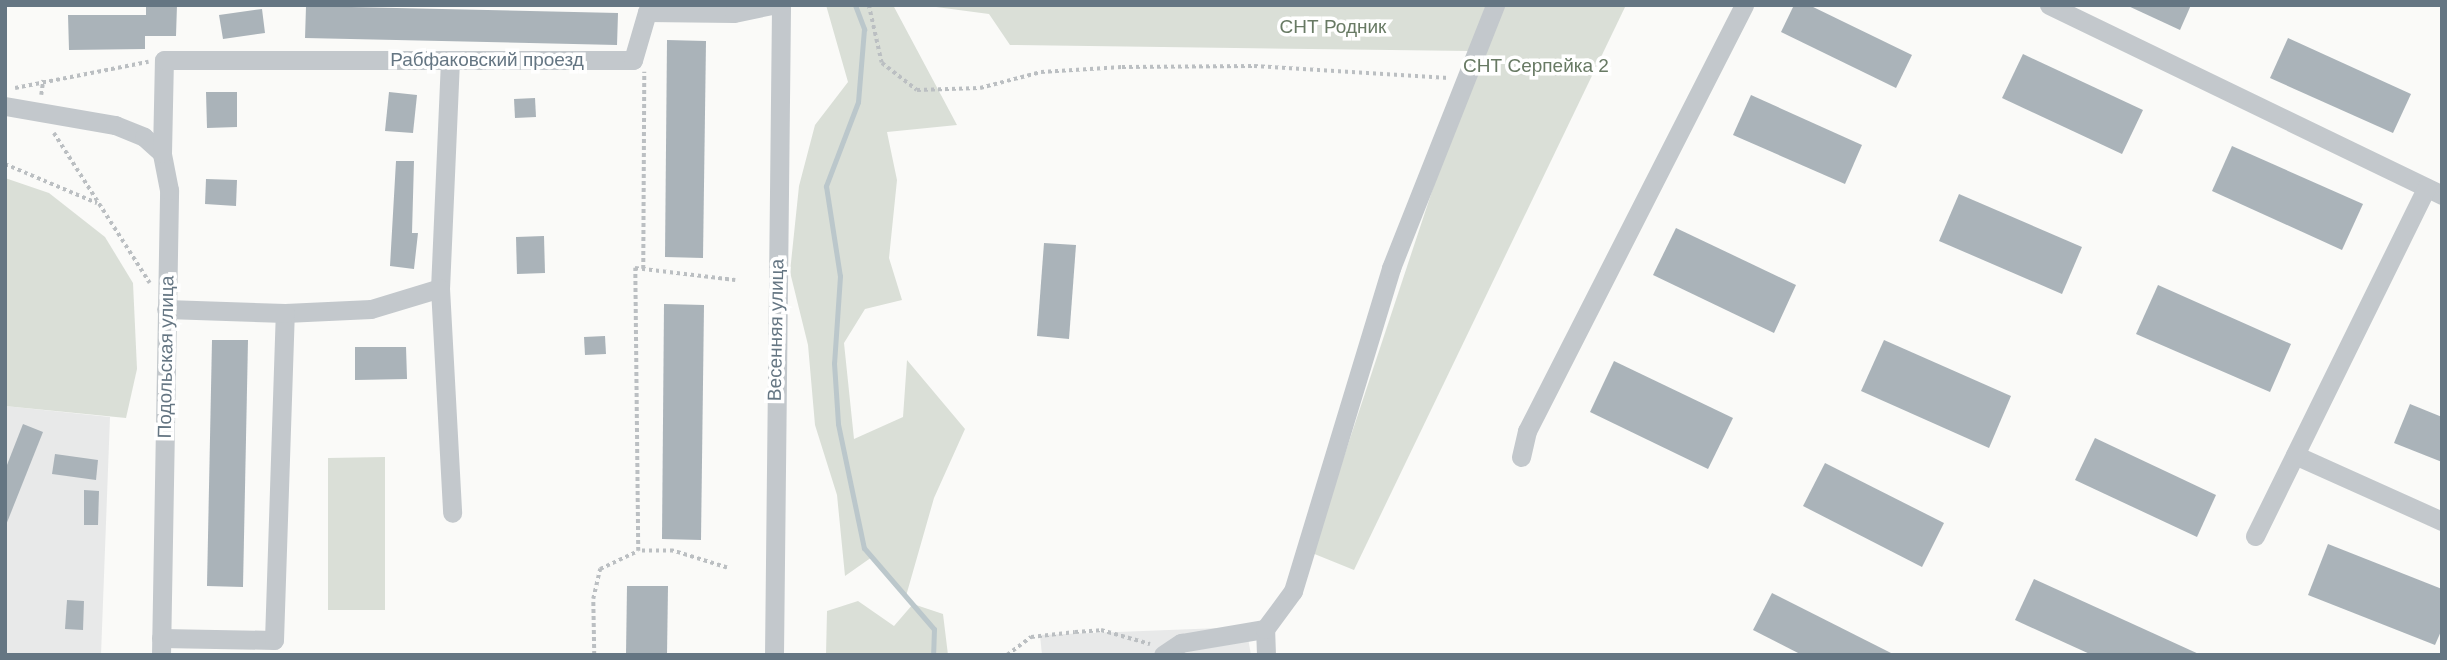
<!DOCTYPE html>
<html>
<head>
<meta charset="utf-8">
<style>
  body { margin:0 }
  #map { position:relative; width:2447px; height:660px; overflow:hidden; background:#fafaf8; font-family:Arial,sans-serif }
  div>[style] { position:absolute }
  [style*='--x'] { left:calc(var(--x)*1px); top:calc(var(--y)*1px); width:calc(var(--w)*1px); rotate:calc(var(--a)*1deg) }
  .built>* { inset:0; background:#e8e9e9 }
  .green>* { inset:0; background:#dadfd7 }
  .stream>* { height:5px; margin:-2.5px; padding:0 2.5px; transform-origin:2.5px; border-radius:2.5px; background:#bbc7cb }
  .building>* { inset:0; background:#aab3b9 }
  .path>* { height:3.5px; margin-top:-1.75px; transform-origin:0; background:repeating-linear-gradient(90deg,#bbbfc2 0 3.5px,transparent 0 7px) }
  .minor>* { height:19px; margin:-9.5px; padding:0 9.5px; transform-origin:9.5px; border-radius:9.5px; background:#c3c8cc }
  span { translate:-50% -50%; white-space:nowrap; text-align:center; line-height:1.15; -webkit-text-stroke:7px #fff; paint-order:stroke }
  .park-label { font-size:19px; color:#687a64 }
  .street-label { font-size:19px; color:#657683 }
  .frame { position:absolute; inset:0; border:7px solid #657683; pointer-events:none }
</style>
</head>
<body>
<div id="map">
  <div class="built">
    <div style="clip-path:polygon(5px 406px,110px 417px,101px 655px,5px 655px)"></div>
    <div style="clip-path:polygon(1246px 627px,1251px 655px,1042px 655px,1040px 635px)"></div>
  </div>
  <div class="green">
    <div style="clip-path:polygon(826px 5px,893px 5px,957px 125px,887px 132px,897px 180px,889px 258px,902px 300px,865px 309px,844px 343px,854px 439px,903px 417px,907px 360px,965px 429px,934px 498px,906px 596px,872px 557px,845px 576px,837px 495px,815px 425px,808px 345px,790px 272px,799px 186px,815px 125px,848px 82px)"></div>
    <div style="clip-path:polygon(921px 5px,1486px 5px,1471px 51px,1010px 45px,989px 14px)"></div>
    <div style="clip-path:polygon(1501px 5px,1626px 5px,1354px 570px,1312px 553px,1448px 143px)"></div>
    <div style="clip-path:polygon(5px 178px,49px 193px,105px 237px,133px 283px,137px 369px,126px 418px,5px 406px)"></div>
    <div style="clip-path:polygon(385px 457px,385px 610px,328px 610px,328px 458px)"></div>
    <div style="clip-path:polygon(858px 601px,894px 626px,913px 604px,943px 614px,948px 655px,826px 655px,827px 611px)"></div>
  </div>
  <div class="stream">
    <div style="--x:855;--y:5;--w:26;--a:69"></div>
    <div style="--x:864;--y:29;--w:73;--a:94.7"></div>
    <div style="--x:858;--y:102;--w:90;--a:110.9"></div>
    <div style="--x:826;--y:186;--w:91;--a:81.2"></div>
    <div style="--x:840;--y:276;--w:87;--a:93.9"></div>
    <div style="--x:834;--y:363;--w:61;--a:86.2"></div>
    <div style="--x:838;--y:424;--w:127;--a:78.2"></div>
    <div style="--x:864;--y:548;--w:107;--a:49.2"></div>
    <div style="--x:934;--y:629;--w:26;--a:92"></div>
  </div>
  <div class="building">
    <div style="clip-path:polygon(146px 5px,177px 5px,176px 36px,145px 36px,145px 49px,69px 50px,68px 15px,146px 15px)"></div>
    <div style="clip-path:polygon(1794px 5px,1809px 5px,1912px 55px,1896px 88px,1781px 32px)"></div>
    <div style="clip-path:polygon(2126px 5px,2191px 5px,2180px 30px)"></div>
    <div style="clip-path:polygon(306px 6px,618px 13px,617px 45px,305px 38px)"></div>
    <div style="clip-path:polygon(262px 9px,265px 33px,223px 39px,219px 15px)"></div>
    <div style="clip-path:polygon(2288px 38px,2411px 94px,2393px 133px,2270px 78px)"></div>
    <div style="clip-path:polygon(667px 40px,706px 41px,703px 258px,665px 257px)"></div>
    <div style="clip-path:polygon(2023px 54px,2143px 110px,2122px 154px,2002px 98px)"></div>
    <div style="clip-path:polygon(206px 92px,237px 92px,237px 127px,207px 128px)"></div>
    <div style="clip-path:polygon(389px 92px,417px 95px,413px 133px,385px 131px)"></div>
    <div style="clip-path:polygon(1751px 95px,1862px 145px,1845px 184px,1733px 135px)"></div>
    <div style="clip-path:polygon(535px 98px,536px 117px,515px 118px,514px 99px)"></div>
    <div style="clip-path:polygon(2232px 146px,2363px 204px,2342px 250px,2212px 191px)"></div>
    <div style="clip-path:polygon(396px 161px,414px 161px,412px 233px,418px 233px,414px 269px,390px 266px)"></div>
    <div style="clip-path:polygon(206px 179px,237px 180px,236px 206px,205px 204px)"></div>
    <div style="clip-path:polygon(1959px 194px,2082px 247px,2062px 294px,1939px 241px)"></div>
    <div style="clip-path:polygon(1676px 228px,1796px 285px,1774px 333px,1653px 275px)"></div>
    <div style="clip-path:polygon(544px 236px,545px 273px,517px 274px,516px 237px)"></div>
    <div style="clip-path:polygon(1044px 243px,1076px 245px,1069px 339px,1037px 336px)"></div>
    <div style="clip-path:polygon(2158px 285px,2291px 344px,2270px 392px,2136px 334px)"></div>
    <div style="clip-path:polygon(664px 304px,704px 305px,701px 540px,662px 539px)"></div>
    <div style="clip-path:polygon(605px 336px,606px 354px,585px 355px,584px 337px)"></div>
    <div style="clip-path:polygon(212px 340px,248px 340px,243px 587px,207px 586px)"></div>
    <div style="clip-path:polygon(1884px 340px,2011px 396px,1989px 448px,1861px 391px)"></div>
    <div style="clip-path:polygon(355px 347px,406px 347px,407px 379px,355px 380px)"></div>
    <div style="clip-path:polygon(1614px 361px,1733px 418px,1708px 469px,1590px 412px)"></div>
    <div style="clip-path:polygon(2410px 404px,2442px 417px,2442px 462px,2394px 443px)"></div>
    <div style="clip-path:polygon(23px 424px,43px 432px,6px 525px,5px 470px)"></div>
    <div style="clip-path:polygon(2095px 438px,2216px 495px,2197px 537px,2075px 480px)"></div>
    <div style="clip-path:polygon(55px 454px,98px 460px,96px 480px,52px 474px)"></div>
    <div style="clip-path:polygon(1825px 463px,1944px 523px,1922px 567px,1803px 506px)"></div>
    <div style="clip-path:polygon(84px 490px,99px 491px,98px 525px,84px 525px)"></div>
    <div style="clip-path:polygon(2328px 544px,2442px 589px,2442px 629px,2435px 645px,2308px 595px)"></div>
    <div style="clip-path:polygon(2034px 579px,2201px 655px,2092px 655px,2015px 620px)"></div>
    <div style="clip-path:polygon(627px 586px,668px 586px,667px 655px,626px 655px)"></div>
    <div style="clip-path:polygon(1772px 593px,1895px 655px,1802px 655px,1753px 630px)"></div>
    <div style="clip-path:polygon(67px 600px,84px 601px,83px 630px,65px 629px)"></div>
  </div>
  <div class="path">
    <div style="--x:869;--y:5;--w:59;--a:77.4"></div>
    <div style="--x:882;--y:63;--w:44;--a:37.6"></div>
    <div style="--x:917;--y:90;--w:63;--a:-1.8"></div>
    <div style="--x:980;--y:88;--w:63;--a:-14.7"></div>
    <div style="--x:1041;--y:72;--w:81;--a:-3.5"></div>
    <div style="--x:1122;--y:67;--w:132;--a:-0.4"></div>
    <div style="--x:1254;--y:66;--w:195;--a:3.5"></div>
    <div style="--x:15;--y:88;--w:136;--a:-11.1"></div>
    <div style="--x:41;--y:95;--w:15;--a:-82"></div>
    <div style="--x:54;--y:133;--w:178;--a:57.4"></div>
    <div style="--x:5;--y:164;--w:100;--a:23"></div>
    <div style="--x:643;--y:269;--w:197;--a:-89.7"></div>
    <div style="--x:727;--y:568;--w:57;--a:-162.5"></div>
    <div style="--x:673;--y:551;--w:35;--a:180"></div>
    <div style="--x:638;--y:551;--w:283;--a:-90.6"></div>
    <div style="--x:635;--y:268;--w:101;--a:6.8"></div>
    <div style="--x:594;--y:655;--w:56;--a:-91"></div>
    <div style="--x:593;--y:599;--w:31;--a:-77"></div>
    <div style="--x:600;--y:569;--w:42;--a:-25.3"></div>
    <div style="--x:1007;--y:655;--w:30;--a:-37"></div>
    <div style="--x:1031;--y:637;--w:44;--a:-6.5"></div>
    <div style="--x:1075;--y:632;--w:26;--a:-4"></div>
    <div style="--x:1101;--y:630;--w:51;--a:15.9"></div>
  </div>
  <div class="minor">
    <div style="--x:2049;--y:5;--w:437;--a:25.8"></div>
    <div style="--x:450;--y:60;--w:228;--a:92.5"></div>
    <div style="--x:440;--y:288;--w:225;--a:86.9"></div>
    <div style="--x:5;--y:106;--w:112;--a:9.8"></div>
    <div style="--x:115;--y:125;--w:31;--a:22"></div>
    <div style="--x:144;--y:137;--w:24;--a:42"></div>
    <div style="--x:285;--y:313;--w:86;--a:-2.7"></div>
    <div style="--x:371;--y:309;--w:72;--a:-16.9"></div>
    <div style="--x:2295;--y:455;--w:161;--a:24.2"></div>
    <div style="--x:1521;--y:457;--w:27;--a:-77"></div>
    <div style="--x:1527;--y:431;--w:478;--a:-63"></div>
    <div style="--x:2255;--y:536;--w:388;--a:-63.8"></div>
    <div style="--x:161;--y:638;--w:113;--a:1"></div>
    <div style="--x:274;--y:640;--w:327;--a:-88.1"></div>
    <div style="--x:285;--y:313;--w:119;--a:-178.1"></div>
    <div style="--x:161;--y:655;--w:465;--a:-89"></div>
    <div style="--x:169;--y:190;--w:38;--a:-101"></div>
    <div style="--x:162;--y:153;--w:93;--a:-88.8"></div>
    <div style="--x:164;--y:60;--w:469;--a:0"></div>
    <div style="--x:633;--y:60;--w:50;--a:-73.7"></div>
    <div style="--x:647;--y:12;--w:87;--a:0.7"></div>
    <div style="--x:734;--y:13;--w:40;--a:-12"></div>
    <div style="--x:774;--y:655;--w:650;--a:-89.38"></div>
    <div style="--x:1163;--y:655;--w:22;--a:-34"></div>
    <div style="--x:1181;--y:643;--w:85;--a:-9.5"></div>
    <div style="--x:1266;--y:655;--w:26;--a:-92"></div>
    <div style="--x:1265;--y:629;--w:47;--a:-53.6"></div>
    <div style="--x:1293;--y:591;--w:338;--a:-73.1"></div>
    <div style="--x:1391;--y:268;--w:283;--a:-68.4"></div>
  </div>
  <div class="park-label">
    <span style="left:1333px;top:27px">СНТ Родник</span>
    <span style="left:1536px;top:66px">СНТ Серпейка 2</span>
  </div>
  <div class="street-label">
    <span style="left:487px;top:60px">Рабфаковский проезд</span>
    <span style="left:776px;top:330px;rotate:-89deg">Весенняя улица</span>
    <span style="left:166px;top:357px;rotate:-89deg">Подольская улица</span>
  </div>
  <div class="frame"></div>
</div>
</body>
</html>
